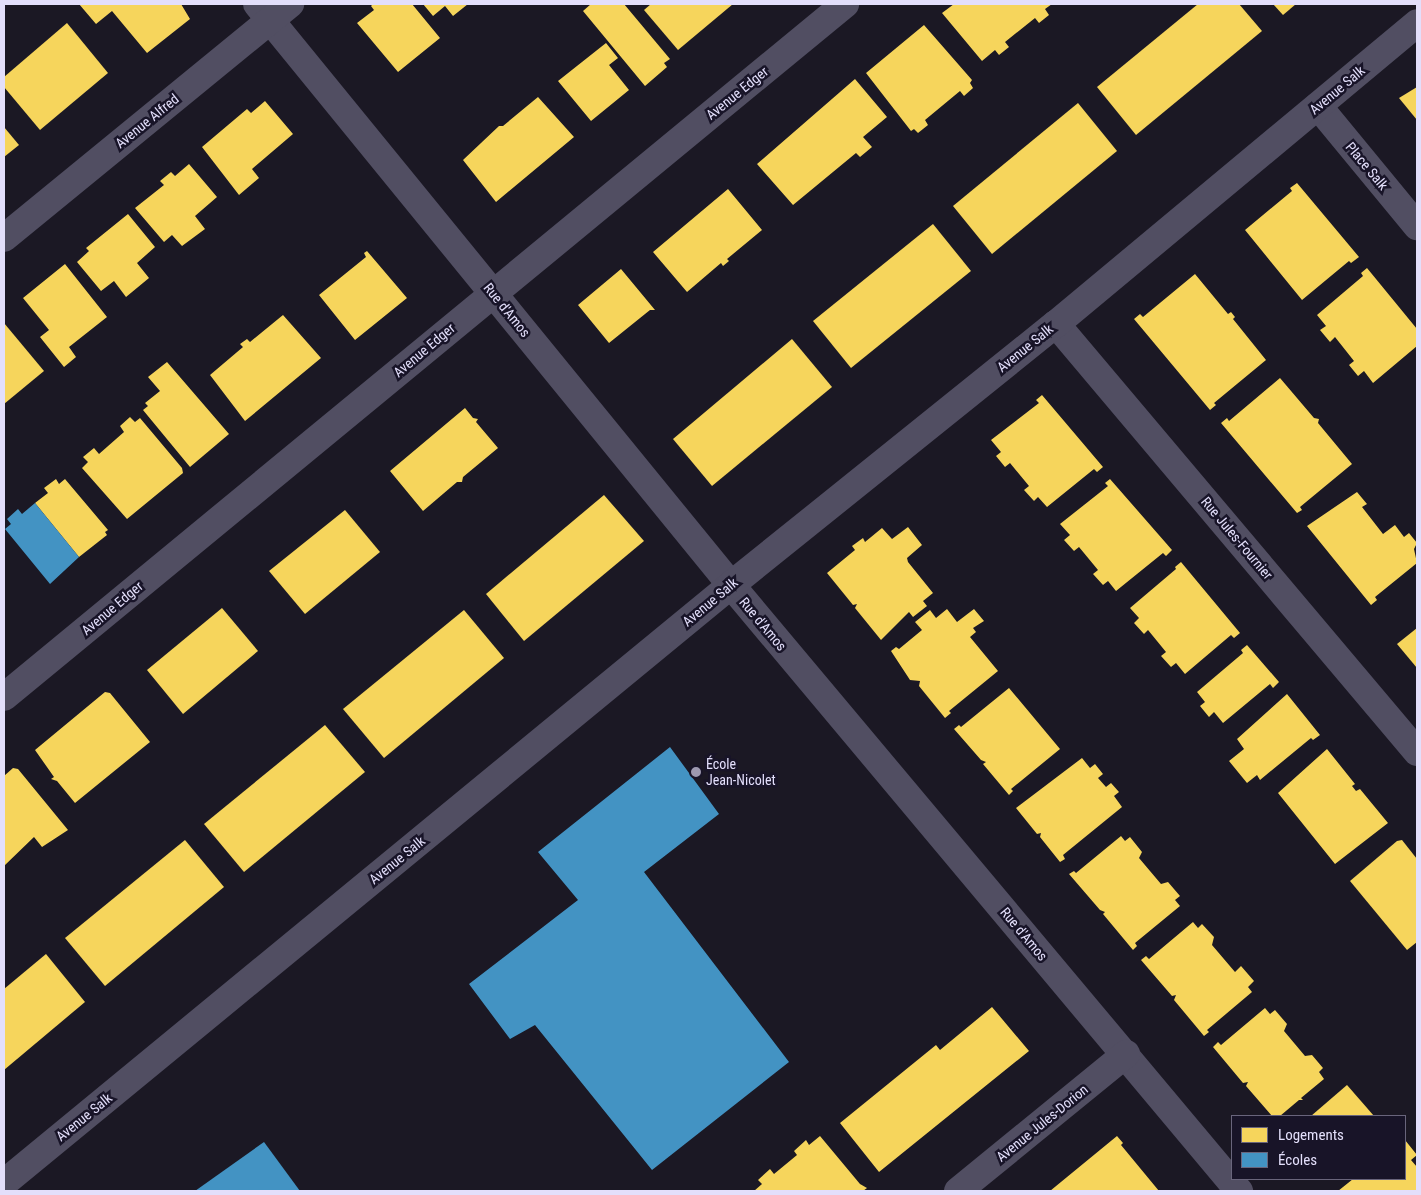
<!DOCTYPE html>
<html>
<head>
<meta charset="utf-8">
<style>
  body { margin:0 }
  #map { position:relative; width:1421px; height:1195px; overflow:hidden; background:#1b1824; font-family:"Roboto Condensed",sans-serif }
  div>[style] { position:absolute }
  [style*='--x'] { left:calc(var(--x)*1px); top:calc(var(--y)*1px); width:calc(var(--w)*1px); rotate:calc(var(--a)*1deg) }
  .homes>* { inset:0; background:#f6d55c }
  .schools>* { inset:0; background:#4393c3 }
  .street>* { height:28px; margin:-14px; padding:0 14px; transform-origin:14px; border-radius:14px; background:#514e62 }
  .dots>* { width:14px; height:14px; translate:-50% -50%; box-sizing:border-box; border:2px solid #181428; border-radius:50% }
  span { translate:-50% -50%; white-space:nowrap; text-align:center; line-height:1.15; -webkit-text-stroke:5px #181428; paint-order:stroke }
  .street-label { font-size:14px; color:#e3dffb }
  .poi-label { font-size:14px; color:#e3dffb }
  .left { translate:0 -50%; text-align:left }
  .frame { position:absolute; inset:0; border:5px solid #e3dffb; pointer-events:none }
  .legend { position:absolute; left:1231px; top:1115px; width:175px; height:65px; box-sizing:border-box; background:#181428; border:1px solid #69657c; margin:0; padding:6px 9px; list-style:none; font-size:15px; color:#e3dffb }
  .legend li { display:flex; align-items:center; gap:10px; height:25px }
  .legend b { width:25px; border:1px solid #69657c }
</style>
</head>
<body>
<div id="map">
  <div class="homes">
    <div style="clip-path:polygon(79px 4px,181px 4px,190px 19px,147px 53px,112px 11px,96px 24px)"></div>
    <div style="clip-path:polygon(373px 4px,412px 4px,440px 38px,398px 72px,357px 23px,374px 10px,371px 6px)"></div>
    <div style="clip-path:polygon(423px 4px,468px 4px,453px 16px,445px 6px,433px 16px)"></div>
    <div style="clip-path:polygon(591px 4px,624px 4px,670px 59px,664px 63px,667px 67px,645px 86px,583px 11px)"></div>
    <div style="clip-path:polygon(651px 4px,733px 4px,678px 50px,644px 10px)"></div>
    <div style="clip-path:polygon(954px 4px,1052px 4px,1045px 9px,1049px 15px,1039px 23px,1035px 18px,1005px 42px,1009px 47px,999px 55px,995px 50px,982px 61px,942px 13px)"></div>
    <div style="clip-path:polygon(1198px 4px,1239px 4px,1262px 31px,1136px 135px,1097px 87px)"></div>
    <div style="clip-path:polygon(1273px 4px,1296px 4px,1283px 15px)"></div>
    <div style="clip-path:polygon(67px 23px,108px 73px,40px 130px,4px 87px,4px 77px)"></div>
    <div style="clip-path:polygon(924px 25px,972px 80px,970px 83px,973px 88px,964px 96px,960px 91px,925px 120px,928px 125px,918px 133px,914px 129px,911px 131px,866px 73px)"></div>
    <div style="clip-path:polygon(606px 43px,618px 58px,609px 65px,629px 90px,591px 121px,558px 81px)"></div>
    <div style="clip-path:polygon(855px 79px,887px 117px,863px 137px,872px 147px,860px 157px,856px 153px,793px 205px,757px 164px)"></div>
    <div style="clip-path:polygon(1417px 87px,1417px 120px,1399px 98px)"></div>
    <div style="clip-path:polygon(538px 97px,574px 137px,496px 202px,463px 160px,499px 126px,503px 126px)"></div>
    <div style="clip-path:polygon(265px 101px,293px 134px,252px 169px,259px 178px,239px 195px,202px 147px,247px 109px,251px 113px)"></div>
    <div style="clip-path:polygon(1078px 103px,1117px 151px,992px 254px,953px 206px)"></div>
    <div style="clip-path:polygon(4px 127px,19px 145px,4px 157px)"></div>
    <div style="clip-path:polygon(189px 164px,217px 197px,195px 216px,205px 229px,182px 246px,172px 235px,164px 242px,135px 208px,164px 185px,160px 181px,171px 172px,175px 176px)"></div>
    <div style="clip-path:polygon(1297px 183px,1359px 257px,1351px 263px,1349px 261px,1302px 300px,1245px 230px,1292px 191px,1290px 188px)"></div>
    <div style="clip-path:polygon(728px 189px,762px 230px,727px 259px,729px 261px,723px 266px,721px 263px,687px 292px,653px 252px)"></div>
    <div style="clip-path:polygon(128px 214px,155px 247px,137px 263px,149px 278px,126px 297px,114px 281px,101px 291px,77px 262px,89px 251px,86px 248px)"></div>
    <div style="clip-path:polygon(933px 224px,971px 271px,851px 368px,813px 321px)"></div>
    <div style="clip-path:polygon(367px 251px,407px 298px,355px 340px,319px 295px,366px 257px,364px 253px)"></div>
    <div style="clip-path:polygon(65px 264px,107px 317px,69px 347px,76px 357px,64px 367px,40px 337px,49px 330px,23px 298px)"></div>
    <div style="clip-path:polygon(1367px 268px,1417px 329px,1417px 346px,1373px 383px,1364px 371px,1358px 376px,1349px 365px,1354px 361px,1335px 337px,1330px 342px,1320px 330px,1326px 326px,1317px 315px,1363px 276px,1361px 273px)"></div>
    <div style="clip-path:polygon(621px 269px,655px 310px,650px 310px,609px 343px,578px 305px)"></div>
    <div style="clip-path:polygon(1195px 274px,1228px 314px,1231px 312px,1235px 317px,1233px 319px,1266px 360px,1214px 403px,1216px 405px,1210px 410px,1134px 319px,1140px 314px,1143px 317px)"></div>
    <div style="clip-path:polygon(283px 315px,321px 358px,245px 421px,210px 375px,243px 347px,240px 344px,247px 339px,250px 342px)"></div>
    <div style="clip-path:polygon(4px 323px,44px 371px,4px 404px)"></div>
    <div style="clip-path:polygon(792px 339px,832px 387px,712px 486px,673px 439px)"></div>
    <div style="clip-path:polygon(167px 362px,229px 434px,190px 467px,143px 410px,148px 406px,145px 403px,160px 391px,148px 377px)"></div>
    <div style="clip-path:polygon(1280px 378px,1314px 418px,1319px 419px,1318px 423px,1352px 464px,1300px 507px,1302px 510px,1297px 513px,1221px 423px,1227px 418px,1229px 421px)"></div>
    <div style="clip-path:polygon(1042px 395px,1103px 467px,1097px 472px,1094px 469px,1047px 507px,1038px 497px,1034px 501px,1024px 490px,1029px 486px,1010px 463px,1005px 467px,996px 456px,1001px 452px,991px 440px,1039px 403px,1036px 400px)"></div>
    <div style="clip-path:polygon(465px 408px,473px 418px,478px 419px,476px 422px,498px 448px,463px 477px,462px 482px,457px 482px,423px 511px,390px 471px)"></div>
    <div style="clip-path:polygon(130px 417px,135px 422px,140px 418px,182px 468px,183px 473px,127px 519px,82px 468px,88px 462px,83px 457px,94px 448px,99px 454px,124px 432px,120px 426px)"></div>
    <div style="clip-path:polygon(56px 479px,59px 484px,65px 479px,108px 530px,105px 532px,107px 535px,79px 557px,35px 503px,48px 493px,44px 488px)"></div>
    <div style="clip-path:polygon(1110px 479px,1172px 550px,1166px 556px,1163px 553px,1116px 591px,1108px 581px,1103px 585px,1093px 574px,1098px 570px,1079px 547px,1074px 551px,1064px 540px,1070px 535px,1060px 524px,1108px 486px,1105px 483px)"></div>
    <div style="clip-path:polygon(1357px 492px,1367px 504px,1362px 507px,1383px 534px,1395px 525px,1404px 537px,1409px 533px,1417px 543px,1414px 549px,1417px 563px,1375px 597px,1377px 600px,1371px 605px,1307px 526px)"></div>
    <div style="clip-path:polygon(604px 495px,644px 541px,524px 641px,486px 594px)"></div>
    <div style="clip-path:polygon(345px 510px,380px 552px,305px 614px,269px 571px)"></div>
    <div style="clip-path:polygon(908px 527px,922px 545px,907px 558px,908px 562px,933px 593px,923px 601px,927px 606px,913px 617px,909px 612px,881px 640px,855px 608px,857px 604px,853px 605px,827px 573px,855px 550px,852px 546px,863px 538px,865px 542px,882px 528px,892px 539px)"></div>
    <div style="clip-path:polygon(1181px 562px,1240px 633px,1234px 638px,1231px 635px,1185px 674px,1176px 663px,1171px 667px,1161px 656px,1166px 652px,1148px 630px,1144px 634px,1134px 623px,1139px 618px,1130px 608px,1176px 569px,1175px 567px)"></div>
    <div style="clip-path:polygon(222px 608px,258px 651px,183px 714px,147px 670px)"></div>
    <div style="clip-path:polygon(947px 609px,957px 622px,974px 609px,984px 621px,973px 628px,976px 632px,970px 637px,998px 671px,949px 711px,951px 713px,945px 718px,919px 686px,920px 681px,910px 680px,891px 651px,896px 647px,899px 649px,922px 630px,915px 622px,930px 610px,936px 618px)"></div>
    <div style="clip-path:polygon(464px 610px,504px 658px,384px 758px,343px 709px)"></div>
    <div style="clip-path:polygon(1417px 628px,1417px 668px,1397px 644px)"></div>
    <div style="clip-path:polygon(1247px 645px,1279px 682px,1273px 688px,1270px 684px,1223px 723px,1214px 712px,1209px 717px,1200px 706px,1205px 702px,1197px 692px,1243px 653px,1241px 650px)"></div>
    <div style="clip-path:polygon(1009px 688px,1060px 749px,1011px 789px,1013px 791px,1009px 795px,983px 764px,986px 762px,981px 760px,954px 729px,959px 725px,961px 727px)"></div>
    <div style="clip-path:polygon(105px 692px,110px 693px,150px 742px,75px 803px,57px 781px,51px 779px,54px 777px,35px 750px)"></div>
    <div style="clip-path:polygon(1287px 694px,1320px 735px,1313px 740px,1311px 738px,1260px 780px,1257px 775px,1247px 783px,1229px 761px,1244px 749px,1237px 739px)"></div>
    <div style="clip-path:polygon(325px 725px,365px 772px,244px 872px,204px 824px)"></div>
    <div style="clip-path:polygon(1327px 749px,1355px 784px,1352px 786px,1356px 791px,1360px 789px,1388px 823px,1335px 864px,1278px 793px)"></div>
    <div style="clip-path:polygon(1082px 758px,1090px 768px,1095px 764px,1103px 774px,1098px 778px,1106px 787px,1111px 783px,1119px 792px,1114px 796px,1122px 807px,1063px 855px,1065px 859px,1060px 862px,1040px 837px,1041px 833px,1037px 834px,1016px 808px)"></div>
    <div style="clip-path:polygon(13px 768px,18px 769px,68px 830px,42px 847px,34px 837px,4px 866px,4px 776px)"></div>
    <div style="clip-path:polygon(1121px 836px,1125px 841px,1130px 837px,1142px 852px,1139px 858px,1161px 884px,1168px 882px,1180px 896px,1175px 900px,1180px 906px,1135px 943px,1137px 946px,1133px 950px,1103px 914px,1105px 912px,1100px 910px,1069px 874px,1074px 871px,1076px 873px)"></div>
    <div style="clip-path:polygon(185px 840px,224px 887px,105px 986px,65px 938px)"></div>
    <div style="clip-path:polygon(1402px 840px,1417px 859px,1417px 942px,1407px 950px,1350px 881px,1397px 841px)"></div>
    <div style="clip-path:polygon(1193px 922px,1198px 928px,1202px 924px,1214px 937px,1212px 945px,1235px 972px,1241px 966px,1254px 981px,1248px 987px,1252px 992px,1207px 1030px,1209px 1032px,1204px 1036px,1174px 1000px,1176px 995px,1172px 996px,1141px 960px,1146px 956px,1149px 959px)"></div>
    <div style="clip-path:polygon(46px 954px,85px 1002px,4px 1070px,4px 989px)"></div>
    <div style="clip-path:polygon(992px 1007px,1029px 1051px,879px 1172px,840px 1123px,936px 1045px,940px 1050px)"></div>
    <div style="clip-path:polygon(1265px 1008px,1270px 1014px,1275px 1010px,1287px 1024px,1284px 1031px,1305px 1056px,1312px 1055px,1323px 1068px,1319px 1072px,1324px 1079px,1301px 1098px,1303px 1100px,1299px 1100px,1280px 1116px,1272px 1116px,1246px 1086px,1248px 1082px,1243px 1083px,1213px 1047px,1218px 1042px,1221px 1045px)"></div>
    <div style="clip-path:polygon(1347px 1085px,1374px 1116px,1311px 1116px)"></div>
    <div style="clip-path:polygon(820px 1136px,860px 1184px,867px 1188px,863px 1191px,754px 1191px,762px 1184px,758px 1180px,770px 1169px,774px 1174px,797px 1155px,794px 1151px,806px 1140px,809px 1145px)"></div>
    <div style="clip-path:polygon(1117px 1136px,1123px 1143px,1121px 1145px,1159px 1191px,1050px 1191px)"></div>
    <div style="clip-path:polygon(1405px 1140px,1417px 1155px,1411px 1160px,1417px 1167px,1417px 1191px,1338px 1191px,1353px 1179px,1405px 1179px)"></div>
  </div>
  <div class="schools">
    <div style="clip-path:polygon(35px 503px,79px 557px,50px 584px,5px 529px,11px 524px,7px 519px,18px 509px,22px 514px)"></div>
    <div style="clip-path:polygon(670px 747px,719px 814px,644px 872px,789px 1062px,652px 1170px,535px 1025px,510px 1039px,469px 984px,578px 900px,538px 852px)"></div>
    <div style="clip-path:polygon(264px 1142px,300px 1191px,195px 1191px)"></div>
  </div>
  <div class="street">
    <div style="--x:257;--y:4;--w:750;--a:50.79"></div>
    <div style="--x:731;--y:585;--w:791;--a:50.03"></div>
    <div style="--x:1318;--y:106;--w:156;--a:50.5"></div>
    <div style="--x:4;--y:238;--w:370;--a:-39.3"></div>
    <div style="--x:1056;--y:324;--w:560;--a:49.85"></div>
    <div style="--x:4;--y:697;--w:1090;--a:-39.49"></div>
    <div style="--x:4;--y:1183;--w:941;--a:-39.44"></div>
    <div style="--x:731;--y:585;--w:417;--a:-38.8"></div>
    <div style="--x:1056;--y:324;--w:470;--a:-39.8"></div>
    <div style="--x:958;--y:1191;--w:217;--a:-39.2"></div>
  </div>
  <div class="dots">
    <div style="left:696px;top:772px;background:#9d99b0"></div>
  </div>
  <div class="street-label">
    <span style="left:1337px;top:90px;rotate:-40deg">Avenue Salk</span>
    <span style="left:737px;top:93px;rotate:-39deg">Avenue Edger</span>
    <span style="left:147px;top:121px;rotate:-39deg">Avenue Alfred</span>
    <span style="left:1367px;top:166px;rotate:50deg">Place Salk</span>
    <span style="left:507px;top:310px;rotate:51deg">Rue d'Amos</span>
    <span style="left:1025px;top:348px;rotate:-39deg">Avenue Salk</span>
    <span style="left:424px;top:350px;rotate:-40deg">Avenue Edger</span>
    <span style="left:1237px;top:538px;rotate:50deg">Rue Jules-Fournier</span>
    <span style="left:710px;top:602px;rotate:-40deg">Avenue Salk</span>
    <span style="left:112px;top:608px;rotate:-40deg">Avenue Edger</span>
    <span style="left:763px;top:624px;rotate:50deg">Rue d'Amos</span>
    <span style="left:397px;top:860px;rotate:-39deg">Avenue Salk</span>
    <span style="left:1024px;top:934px;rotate:50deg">Rue d'Amos</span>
    <span style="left:84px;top:1117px;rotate:-39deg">Avenue Salk</span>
    <span style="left:1042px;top:1123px;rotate:-39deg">Avenue Jules-Dorion</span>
  </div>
  <div class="poi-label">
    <span class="left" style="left:706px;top:772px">École<br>Jean-Nicolet</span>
  </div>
  <div class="frame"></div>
  <ul class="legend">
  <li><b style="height:14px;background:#f6d55c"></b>Logements</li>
  <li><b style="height:14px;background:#4393c3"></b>Écoles</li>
  </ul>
</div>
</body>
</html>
